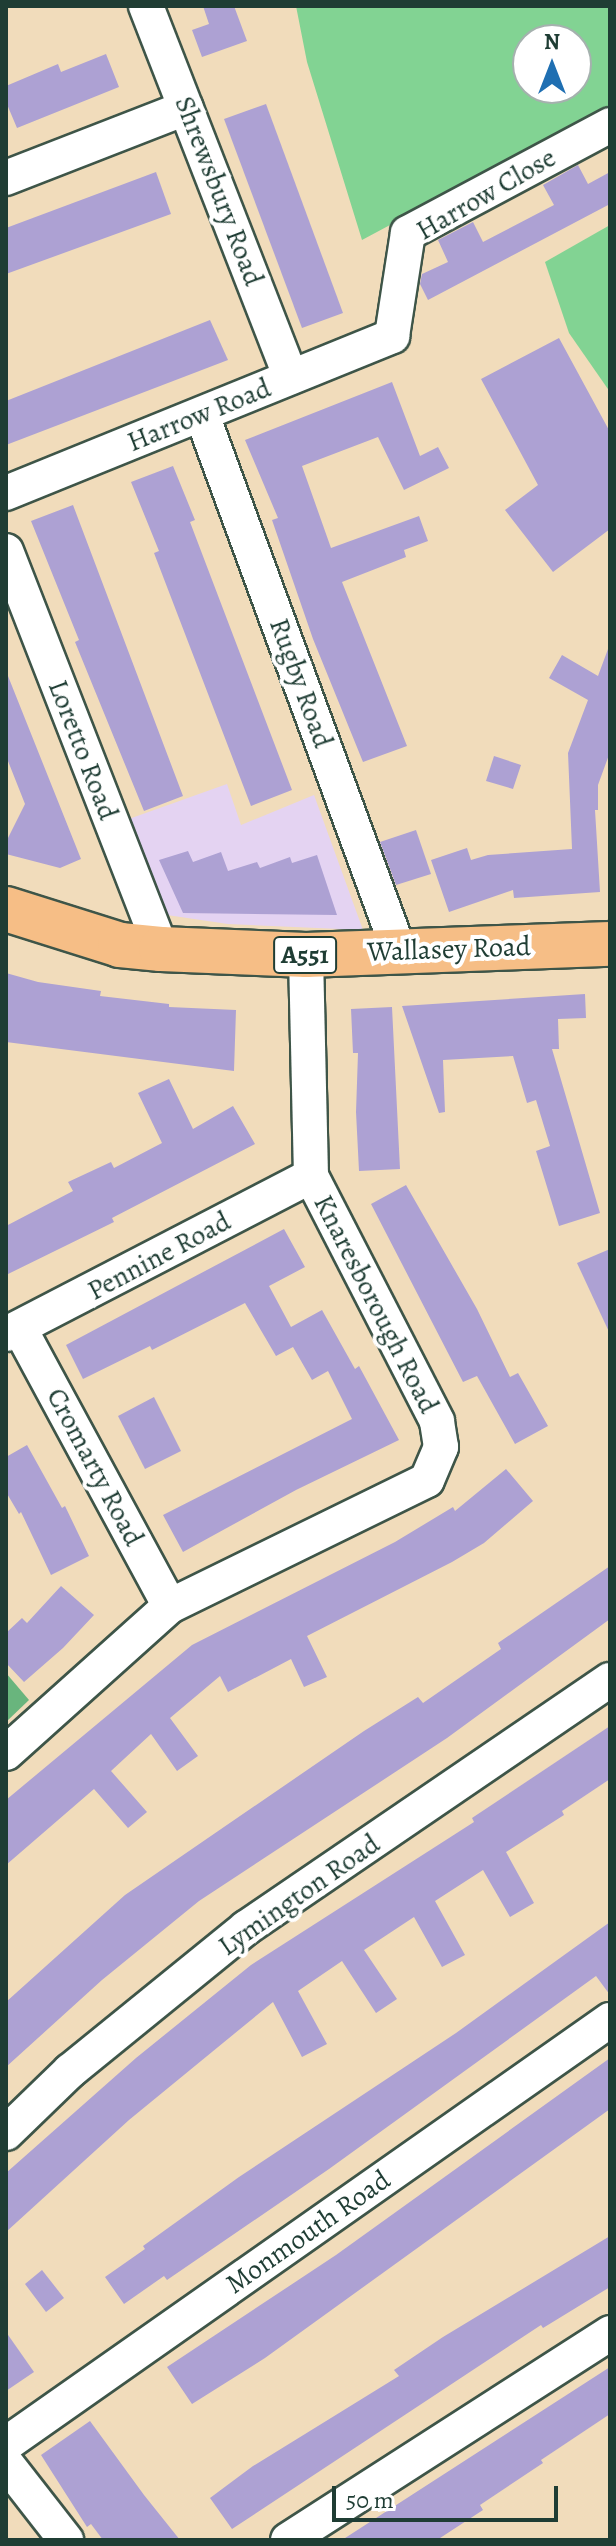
<!DOCTYPE html>
<html>
<head>
<meta charset="utf-8">
<style>
  body { margin:0 }
  #map { position:relative; width:616px; height:2546px; overflow:hidden; background:#f1dcbb; font-family:Alegreya,serif }
  div>[style] { position:absolute }
  [style*='--x'] { left:calc(var(--x)*1px); top:calc(var(--y)*1px); width:calc(var(--w)*1px); rotate:calc(var(--a)*1deg) }
  .built>* { inset:0; background:#e4d3f2 }
  .green>* { inset:0; background:#82d393 }
  .forest>* { inset:0; background:#69b57d }
  .building>* { inset:0; background:#ada1d3 }
  .roads { filter:drop-shadow(2px 0 #3e5548) drop-shadow(-2px 0 #3e5548) drop-shadow(0 2px #3e5548) drop-shadow(0 -2px #3e5548) }
  .street>* { height:34px; margin:-17px; padding:0 17px; transform-origin:17px; border-radius:17px; background:#fff }
  .primary>* { height:44px; margin:-22px; padding:0 22px; transform-origin:22px; border-radius:22px; background:#f6be86 }
  span { translate:-50% -50%; white-space:nowrap; text-align:center; line-height:1.15; -webkit-text-stroke:8px #fff; paint-order:stroke }
  .shield-label span { padding:2px 6px; background:#fff; border:2px solid; border-radius:6px; -webkit-text-stroke-width:0 }
  .shield-label { font-size:26px; color:#1f3d34; font-weight:700 }
  .street-label { font-size:28px; color:#1f3d34 }
  .frame { position:absolute; inset:0; border:8px solid #1f3d34; pointer-events:none }
  .north { position:absolute; left:512px; top:24px; width:80px; height:80px; box-sizing:border-box; background:#fff; border:2px solid #a5b1ae; border-radius:50%; rotate:0deg; font-size:22px; font-weight:700; line-height:32px; text-align:center; color:#1f3d34 }
  .north::after { content:''; display:block; margin:auto; width:28px; height:36px; background:#1f6fb2; clip-path:polygon(50% 0,100% 100%,50% 72%,0 100%) }
  .scale { position:absolute; left:332px; top:2486px; width:226px; height:36px; box-sizing:border-box; border:4px solid #1f3d34; border-top:0; padding-left:10px; font-size:24px; line-height:28px; white-space:nowrap; color:#1f3d34; -webkit-text-stroke:6px #fff; paint-order:stroke }
</style>
</head>
<body>
<div id="map">
  <div class="built">
    <div style="clip-path:polygon(227px 784px,241px 825px,314px 795px,363px 930px,228px 924px,167px 915px,126px 820px)"></div>
  </div>
  <div class="green">
    <div style="clip-path:polygon(evenodd,296px 6px,610px 6px,610px 107px,362px 240px,307px 62px,296px 6px,528px 40px,576px 40px,576px 88px,528px 88px,528px 40px)"></div>
    <div style="clip-path:polygon(610px 225px,610px 392px,569px 333px,545px 262px)"></div>
  </div>
  <div class="forest">
    <div style="clip-path:polygon(6px 1673px,29px 1700px,6px 1722px)"></div>
  </div>
  <div class="building">
    <div style="clip-path:polygon(203px 6px,234px 6px,247px 41px,202px 57px,192px 30px,209px 24px)"></div>
    <div style="clip-path:polygon(106px 54px,119px 87px,17px 128px,6px 102px,6px 86px,58px 64px,61px 72px)"></div>
    <div style="clip-path:polygon(266px 104px,343px 313px,302px 328px,224px 119px)"></div>
    <div style="clip-path:polygon(578px 165px,588px 184px,610px 172px,610px 204px,428px 300px,420px 284px,422px 274px,448px 262px,438px 240px,473px 222px,483px 242px,554px 205px,543px 185px)"></div>
    <div style="clip-path:polygon(156px 172px,171px 214px,6px 274px,6px 228px)"></div>
    <div style="clip-path:polygon(210px 320px,228px 360px,6px 445px,6px 401px)"></div>
    <div style="clip-path:polygon(559px 338px,610px 432px,610px 529px,553px 572px,505px 510px,538px 485px,481px 379px)"></div>
    <div style="clip-path:polygon(392px 382px,420px 456px,438px 447px,449px 468px,404px 490px,378px 437px,302px 466px,331px 548px,419px 516px,428px 541px,404px 550px,406px 557px,342px 582px,407px 746px,363px 762px,313px 639px,272px 520px,278px 518px,245px 440px)"></div>
    <div style="clip-path:polygon(173px 466px,195px 520px,190px 522px,292px 790px,251px 806px,154px 553px,159px 551px,131px 482px)"></div>
    <div style="clip-path:polygon(73px 505px,183px 796px,144px 811px,75px 642px,79px 640px,31px 521px)"></div>
    <div style="clip-path:polygon(608px 649px,610px 752px,598px 785px,598px 810px,595px 810px,600px 892px,514px 898px,513px 890px,449px 912px,431px 860px,467px 848px,471px 860px,488px 855px,572px 849px,568px 753px,588px 700px,549px 678px,562px 655px,598px 676px)"></div>
    <div style="clip-path:polygon(6px 671px,81px 859px,60px 868px,6px 854px,6px 842px,25px 804px,6px 756px)"></div>
    <div style="clip-path:polygon(494px 756px,521px 765px,513px 789px,486px 781px)"></div>
    <div style="clip-path:polygon(416px 830px,431px 874px,396px 885px,380px 842px)"></div>
    <div style="clip-path:polygon(188px 851px,193px 862px,221px 852px,228px 871px,257px 862px,260px 868px,290px 857px,292px 863px,317px 855px,337px 915px,183px 913px,159px 860px)"></div>
    <div style="clip-path:polygon(6px 973px,38px 982px,101px 991px,100px 996px,169px 1004px,169px 1007px,236px 1010px,234px 1071px,6px 1042px)"></div>
    <div style="clip-path:polygon(585px 994px,586px 1018px,558px 1019px,559px 1049px,552px 1049px,600px 1213px,559px 1226px,536px 1151px,550px 1146px,536px 1100px,527px 1103px,513px 1056px,443px 1060px,445px 1112px,439px 1113px,402px 1006px)"></div>
    <div style="clip-path:polygon(392px 1007px,400px 1169px,359px 1171px,356px 1112px,358px 1053px,353px 1053px,351px 1009px)"></div>
    <div style="clip-path:polygon(169px 1079px,193px 1129px,233px 1106px,255px 1144px,112px 1218px,114px 1222px,6px 1275px,6px 1226px,73px 1191px,68px 1182px,111px 1162px,114px 1168px,162px 1143px,138px 1093px)"></div>
    <div style="clip-path:polygon(406px 1185px,477px 1309px,510px 1377px,518px 1373px,548px 1426px,515px 1444px,477px 1376px,463px 1382px,371px 1204px)"></div>
    <div style="clip-path:polygon(284px 1229px,305px 1267px,269px 1286px,291px 1327px,322px 1310px,355px 1369px,359px 1366px,399px 1440px,296px 1490px,183px 1552px,163px 1515px,352px 1419px,328px 1371px,312px 1380px,293px 1347px,276px 1356px,245px 1303px,152px 1350px,150px 1346px,83px 1379px,66px 1345px)"></div>
    <div style="clip-path:polygon(610px 1249px,610px 1334px,577px 1263px)"></div>
    <div style="clip-path:polygon(154px 1397px,181px 1451px,145px 1469px,118px 1416px)"></div>
    <div style="clip-path:polygon(27px 1445px,62px 1508px,65px 1506px,89px 1556px,51px 1575px,21px 1512px,19px 1514px,6px 1492px,6px 1457px)"></div>
    <div style="clip-path:polygon(506px 1469px,533px 1501px,484px 1543px,452px 1562px,307px 1636px,327px 1677px,304px 1687px,291px 1659px,228px 1692px,220px 1676px,170px 1718px,198px 1756px,177px 1771px,151px 1734px,111px 1771px,147px 1812px,128px 1828px,94px 1789px,6px 1865px,6px 1800px,192px 1645px,395px 1542px,453px 1507px,455px 1511px)"></div>
    <div style="clip-path:polygon(610px 1566px,610px 1619px,447px 1738px,199px 1901px,102px 1980px,6px 2067px,6px 2002px,125px 1895px,364px 1731px,418px 1697px,423px 1703px,501px 1649px,498px 1643px)"></div>
    <div style="clip-path:polygon(61px 1586px,94px 1615px,63px 1648px,24px 1682px,6px 1663px,6px 1633px,22px 1618px,27px 1623px)"></div>
    <div style="clip-path:polygon(610px 1726px,610px 1779px,562px 1811px,564px 1815px,506px 1852px,534px 1903px,510px 1917px,483px 1870px,435px 1901px,465px 1955px,442px 1967px,414px 1917px,364px 1950px,397px 1999px,376px 2013px,342px 1961px,298px 1991px,327px 2044px,302px 2057px,273px 2002px,129px 2120px,6px 2232px,6px 2173px,136px 2058px,251px 1965px,474px 1822px,472px 1818px)"></div>
    <div style="clip-path:polygon(610px 1922px,610px 1995px,596px 1976px,329px 2169px,167px 2280px,164px 2276px,124px 2304px,105px 2277px,145px 2249px,143px 2246px,239px 2177px,456px 2033px)"></div>
    <div style="clip-path:polygon(610px 2058px,610px 2109px,265px 2358px,192px 2404px,167px 2367px,336px 2255px)"></div>
    <div style="clip-path:polygon(610px 2236px,610px 2287px,543px 2328px,541px 2325px,232px 2529px,210px 2498px,253px 2466px,399px 2376px,394px 2370px,443px 2337px)"></div>
    <div style="clip-path:polygon(42px 2270px,64px 2298px,46px 2312px,25px 2284px)"></div>
    <div style="clip-path:polygon(6px 2332px,34px 2372px,6px 2391px)"></div>
    <div style="clip-path:polygon(610px 2367px,610px 2414px,541px 2460px,543px 2463px,480px 2505px,483px 2510px,437px 2540px,342px 2540px)"></div>
    <div style="clip-path:polygon(90px 2421px,144px 2495px,180px 2540px,103px 2540px,91px 2524px,87px 2527px,41px 2455px)"></div>
  </div>
  <div class="roads">
    <div class="street">
      <div style="--x:146;--y:6;--w:398;--a:68.7"></div>
      <div style="--x:6;--y:178;--w:193;--a:-21.3"></div>
      <div style="--x:202;--y:415;--w:571;--a:69.82"></div>
      <div style="--x:6;--y:493;--w:417;--a:-22.1"></div>
      <div style="--x:392;--y:336;--w:104;--a:-81.2"></div>
      <div style="--x:408;--y:233;--w:229;--a:-28.1"></div>
      <div style="--x:6;--y:551;--w:427;--a:68.7"></div>
      <div style="--x:20;--y:1329;--w:315;--a:61.6"></div>
      <div style="--x:6;--y:1334;--w:343;--a:-27.4"></div>
      <div style="--x:6;--y:1753;--w:220;--a:-41.9"></div>
      <div style="--x:170;--y:1606;--w:286;--a:-26.1"></div>
      <div style="--x:427;--y:1480;--w:36;--a:-67"></div>
      <div style="--x:441;--y:1447;--w:26;--a:-99"></div>
      <div style="--x:437;--y:1421;--w:276;--a:-117.2"></div>
      <div style="--x:311;--y:1176;--w:221;--a:-91.3"></div>
      <div style="--x:6;--y:2133;--w:89;--a:-44.1"></div>
      <div style="--x:70;--y:2071;--w:227;--a:-39.1"></div>
      <div style="--x:246;--y:1928;--w:440;--a:-34.3"></div>
      <div style="--x:6;--y:2444;--w:738;--a:-35.07"></div>
      <div style="--x:6;--y:2463;--w:98;--a:52.1"></div>
      <div style="--x:288;--y:2540;--w:383;--a:-32.7"></div>
    </div>
    <div class="primary">
      <div style="--x:6;--y:909;--w:120;--a:17.5"></div>
      <div style="--x:120;--y:945;--w:41;--a:5.6"></div>
      <div style="--x:161;--y:949;--w:145;--a:2.4"></div>
      <div style="--x:306;--y:955;--w:304;--a:-2.1"></div>
    </div>
  </div>
  <div class="shield-label">
    <span style="left:305px;top:955px">A551</span>
  </div>
  <div class="street-label">
    <span style="left:219px;top:191px;rotate:69deg">Shrewsbury Road</span>
    <span style="left:486px;top:194px;rotate:-30deg">Harrow Close</span>
    <span style="left:199px;top:415px;rotate:-22deg">Harrow Road</span>
    <span style="left:301px;top:683px;rotate:70deg">Rugby Road</span>
    <span style="left:83px;top:750px;rotate:69deg">Loretto Road</span>
    <span style="left:449px;top:949px;rotate:-2deg">Wallasey Road</span>
    <span style="left:159px;top:1256px;rotate:-28deg">Pennine Road</span>
    <span style="left:376px;top:1304px;rotate:63deg">Knaresborough Road</span>
    <span style="left:95px;top:1467px;rotate:62deg">Cromarty Road</span>
    <span style="left:299px;top:1895px;rotate:-35deg">Lymington Road</span>
    <span style="left:308px;top:2232px;rotate:-35deg">Monmouth Road</span>
  </div>
  <div class="frame"></div>
  <div class="north">N</div>
  <div class="scale">50 m</div>
</div>
</body>
</html>
